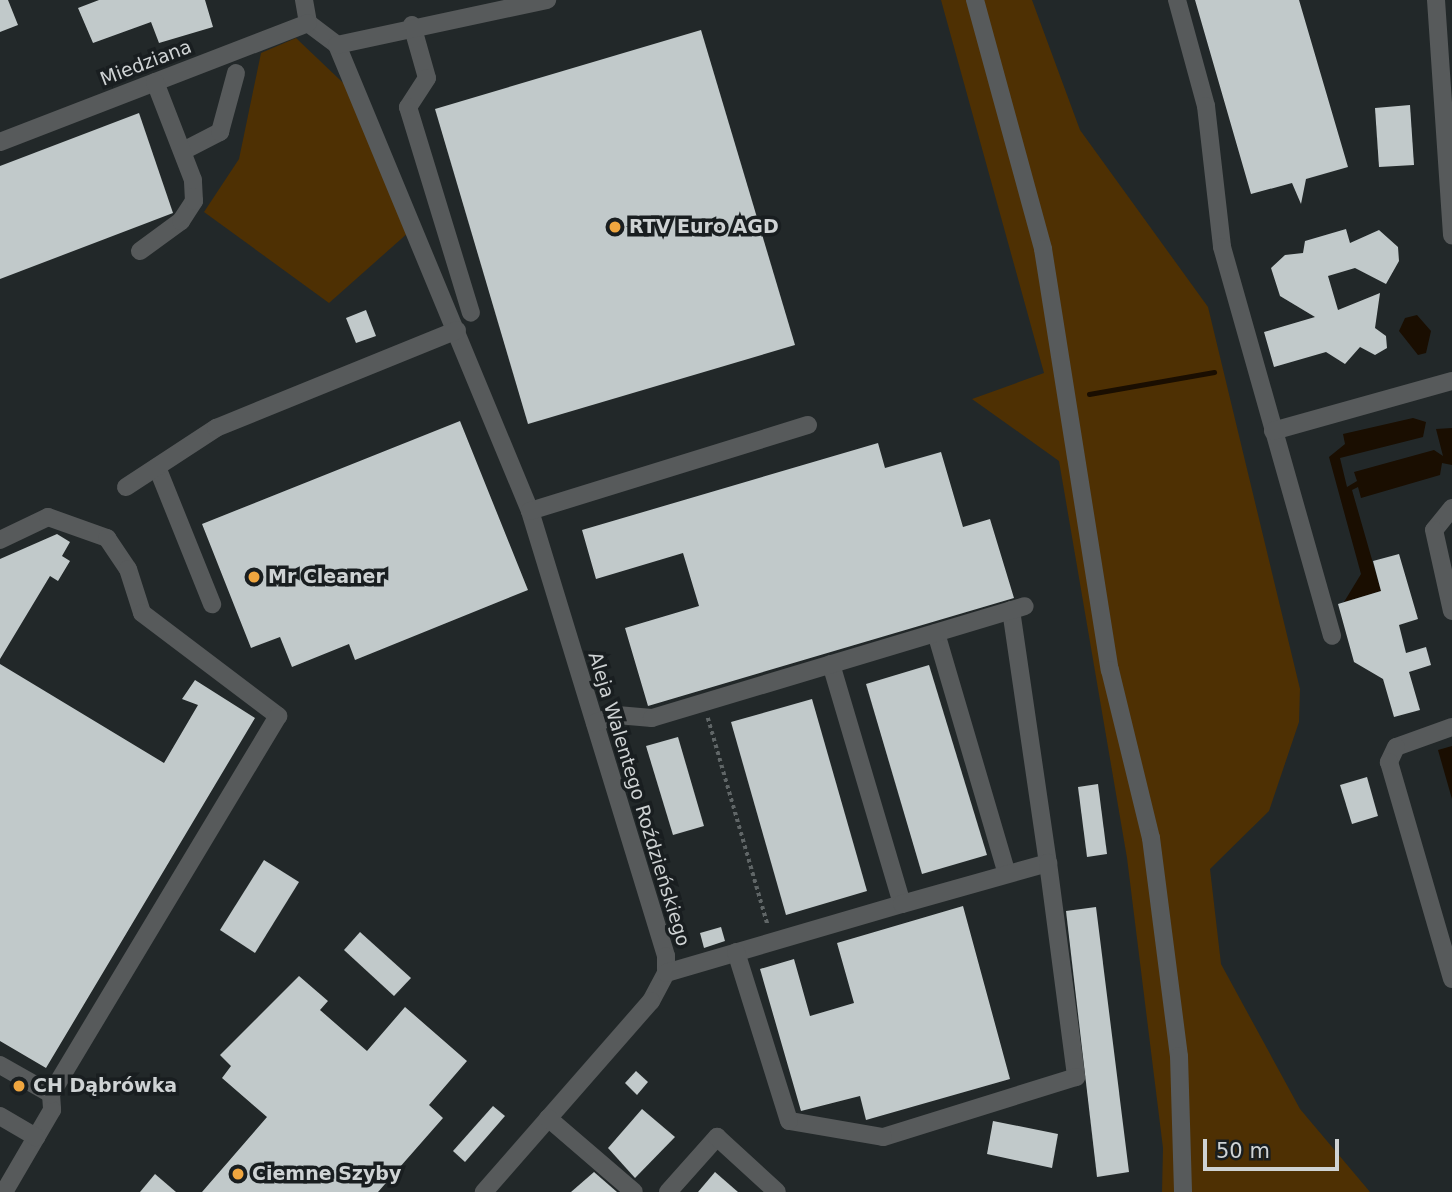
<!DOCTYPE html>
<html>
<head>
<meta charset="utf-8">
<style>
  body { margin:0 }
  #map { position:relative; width:1452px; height:1192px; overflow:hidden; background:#222829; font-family:"DejaVu Sans",sans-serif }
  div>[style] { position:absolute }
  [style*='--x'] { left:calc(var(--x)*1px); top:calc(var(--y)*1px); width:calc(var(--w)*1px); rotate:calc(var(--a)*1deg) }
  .green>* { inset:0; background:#4e3003 }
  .water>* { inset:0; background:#1a0e01 }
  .stream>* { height:5px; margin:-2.5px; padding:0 2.5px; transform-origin:2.5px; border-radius:2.5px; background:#1a0e01 }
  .building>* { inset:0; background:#c1c9ca }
  .path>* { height:3.5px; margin-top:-1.75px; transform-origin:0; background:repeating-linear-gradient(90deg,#606667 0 3.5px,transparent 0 7px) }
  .minor>* { height:18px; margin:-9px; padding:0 9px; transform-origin:9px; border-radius:9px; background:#575a5b }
  .dots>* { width:19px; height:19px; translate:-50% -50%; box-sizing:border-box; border:4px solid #191e20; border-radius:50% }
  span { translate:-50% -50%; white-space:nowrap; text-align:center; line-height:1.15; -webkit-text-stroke:7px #191e20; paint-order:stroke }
  .street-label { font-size:19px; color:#cfd3d4 }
  .poi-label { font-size:19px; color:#cfd3d4; font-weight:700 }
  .left { translate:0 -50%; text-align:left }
  .scale { position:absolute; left:1203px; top:1139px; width:136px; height:32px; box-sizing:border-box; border:4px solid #cfd3d4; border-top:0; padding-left:9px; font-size:21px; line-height:24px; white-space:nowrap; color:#cfd3d4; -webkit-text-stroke:5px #191e20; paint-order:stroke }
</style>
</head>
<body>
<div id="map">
  <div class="green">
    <div style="clip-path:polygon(941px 0,1032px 0,1080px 130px,1208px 307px,1300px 689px,1299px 722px,1269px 811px,1210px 869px,1221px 964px,1300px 1109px,1370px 1192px,1162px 1192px,1163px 1148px,1127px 858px,1059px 461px,972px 399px,1044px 373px)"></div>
    <div style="clip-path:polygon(296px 38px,360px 99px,409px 232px,329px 303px,204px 212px,239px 159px,261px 53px)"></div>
  </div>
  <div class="water">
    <div style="clip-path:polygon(1417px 315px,1431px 331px,1426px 353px,1418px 355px,1399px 331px,1405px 318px)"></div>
    <div style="clip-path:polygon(1413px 418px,1426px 422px,1423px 437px,1340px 458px,1347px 487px,1357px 481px,1354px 472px,1434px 450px,1443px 456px,1436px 429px,1452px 428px,1452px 465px,1442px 463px,1440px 475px,1361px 498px,1358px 487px,1352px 490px,1381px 591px,1344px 602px,1361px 574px,1329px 457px,1345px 444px,1343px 434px)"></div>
    <div style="clip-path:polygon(1452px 746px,1452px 799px,1438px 750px)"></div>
  </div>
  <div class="stream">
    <div style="--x:1089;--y:394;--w:127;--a:-10"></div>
  </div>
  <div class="building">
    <div style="clip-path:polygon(0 0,8px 0,18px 25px,0 32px)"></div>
    <div style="clip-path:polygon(99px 0,205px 0,213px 27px,159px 43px,151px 22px,93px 43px,78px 8px)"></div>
    <div style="clip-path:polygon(1195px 0,1299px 0,1348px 167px,1306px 179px,1301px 204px,1292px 183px,1251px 194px)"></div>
    <div style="clip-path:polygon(701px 30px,795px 345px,528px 424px,435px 109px)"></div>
    <div style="clip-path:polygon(1410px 105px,1414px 165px,1379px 167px,1375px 108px)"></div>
    <div style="clip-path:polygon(139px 113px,173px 213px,0 279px,0 166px)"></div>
    <div style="clip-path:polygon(1346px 229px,1350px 243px,1379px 230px,1398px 247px,1399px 261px,1386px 284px,1355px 268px,1328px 276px,1338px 310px,1380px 293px,1375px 328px,1386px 336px,1387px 348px,1375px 355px,1360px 347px,1345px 364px,1326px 352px,1274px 367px,1264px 332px,1315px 317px,1280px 296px,1271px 268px,1285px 255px,1303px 253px,1305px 241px)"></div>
    <div style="clip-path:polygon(366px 310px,376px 336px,356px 343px,346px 318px)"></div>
    <div style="clip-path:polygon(460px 421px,528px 590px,355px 660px,349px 644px,292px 667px,280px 637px,251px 648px,202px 524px)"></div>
    <div style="clip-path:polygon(878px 443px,885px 468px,941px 452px,963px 527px,990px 519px,1014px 598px,648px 706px,625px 628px,699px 606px,683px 553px,596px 579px,582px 530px)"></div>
    <div style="clip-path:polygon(57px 534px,70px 542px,62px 556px,70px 561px,58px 581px,50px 576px,0 659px,0 559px)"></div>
    <div style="clip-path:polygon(1399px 554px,1418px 619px,1399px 625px,1406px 653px,1426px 647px,1431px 665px,1409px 672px,1420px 710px,1394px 717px,1383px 679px,1354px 662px,1338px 604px,1381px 591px,1373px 561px)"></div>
    <div style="clip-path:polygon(0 664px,164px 763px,198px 705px,182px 699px,195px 680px,255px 718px,46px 1068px,0 1041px)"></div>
    <div style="clip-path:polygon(929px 665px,987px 855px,922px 874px,866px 684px)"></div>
    <div style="clip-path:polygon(812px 699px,867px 891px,786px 915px,731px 722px)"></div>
    <div style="clip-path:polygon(678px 737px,704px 826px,673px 835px,646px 746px)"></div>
    <div style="clip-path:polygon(1367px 777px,1378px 816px,1352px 824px,1340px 785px)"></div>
    <div style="clip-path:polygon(1098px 784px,1107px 854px,1087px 857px,1078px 787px)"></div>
    <div style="clip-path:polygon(264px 860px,299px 882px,255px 953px,220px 930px)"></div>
    <div style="clip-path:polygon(963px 906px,1010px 1079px,866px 1120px,860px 1096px,801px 1111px,760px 969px,794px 959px,810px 1016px,854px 1003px,837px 943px)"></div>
    <div style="clip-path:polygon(1096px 907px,1129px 1172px,1097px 1177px,1066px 911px)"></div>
    <div style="clip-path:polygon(721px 927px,725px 941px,704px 948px,700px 933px)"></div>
    <div style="clip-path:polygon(360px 932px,411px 978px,394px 996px,344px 950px)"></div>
    <div style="clip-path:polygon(299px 976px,328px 1001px,320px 1010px,367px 1051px,405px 1007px,467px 1061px,429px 1105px,443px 1118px,378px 1192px,202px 1192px,267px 1117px,222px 1078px,231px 1066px,220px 1055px)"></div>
    <div style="clip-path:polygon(636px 1071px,648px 1082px,637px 1095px,625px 1083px)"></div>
    <div style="clip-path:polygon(493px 1106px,505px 1116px,465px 1162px,453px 1151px)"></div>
    <div style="clip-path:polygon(642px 1109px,675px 1137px,635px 1178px,608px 1148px)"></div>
    <div style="clip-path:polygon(993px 1121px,1058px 1134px,1052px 1168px,987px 1154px)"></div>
    <div style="clip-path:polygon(594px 1172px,617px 1192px,571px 1192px)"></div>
    <div style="clip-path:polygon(715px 1172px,738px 1192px,698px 1192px)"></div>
    <div style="clip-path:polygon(155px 1174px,176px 1192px,140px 1192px)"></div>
  </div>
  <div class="path">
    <div style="--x:708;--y:718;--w:216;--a:73.9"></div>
  </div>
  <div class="minor">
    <div style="--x:304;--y:0;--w:23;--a:80"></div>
    <div style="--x:308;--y:23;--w:36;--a:37"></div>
    <div style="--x:337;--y:45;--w:504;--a:67.5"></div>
    <div style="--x:530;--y:511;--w:465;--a:73"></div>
    <div style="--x:666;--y:956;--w:17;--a:90"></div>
    <div style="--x:666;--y:973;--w:32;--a:118"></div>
    <div style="--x:651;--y:1001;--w:254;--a:131.2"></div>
    <div style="--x:975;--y:0;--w:258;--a:74.7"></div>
    <div style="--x:1043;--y:249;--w:426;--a:81"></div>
    <div style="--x:1110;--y:670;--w:173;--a:76.3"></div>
    <div style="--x:1151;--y:838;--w:220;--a:82.7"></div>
    <div style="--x:1179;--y:1056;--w:136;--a:88.3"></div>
    <div style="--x:1177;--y:0;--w:110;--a:74.7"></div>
    <div style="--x:1206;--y:106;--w:142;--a:83.5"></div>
    <div style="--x:1222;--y:247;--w:404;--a:74.2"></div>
    <div style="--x:1436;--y:0;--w:236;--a:86.1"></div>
    <div style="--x:412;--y:25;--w:55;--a:74.2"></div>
    <div style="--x:427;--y:78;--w:35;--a:123"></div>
    <div style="--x:408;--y:107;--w:215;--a:73"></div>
    <div style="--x:337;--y:45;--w:215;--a:-12.1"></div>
    <div style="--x:0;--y:142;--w:330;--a:-21.1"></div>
    <div style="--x:183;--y:151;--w:42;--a:-27.2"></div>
    <div style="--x:220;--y:132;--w:61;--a:-74.8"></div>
    <div style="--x:140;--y:251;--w:51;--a:-36.2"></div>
    <div style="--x:181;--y:221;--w:24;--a:-57"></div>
    <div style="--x:194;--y:201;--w:21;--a:-93"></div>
    <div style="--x:193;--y:180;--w:105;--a:-111.2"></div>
    <div style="--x:1273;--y:431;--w:186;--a:-15.6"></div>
    <div style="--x:157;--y:467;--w:148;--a:68.1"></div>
    <div style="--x:126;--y:487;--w:108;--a:-33.2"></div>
    <div style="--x:216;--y:428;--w:260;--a:-22.1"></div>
    <div style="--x:1452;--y:508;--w:28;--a:129"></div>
    <div style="--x:1434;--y:530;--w:83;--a:77.5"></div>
    <div style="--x:530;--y:511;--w:291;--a:-17.2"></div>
    <div style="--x:0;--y:540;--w:53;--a:-25.6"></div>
    <div style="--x:48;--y:517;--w:63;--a:19.6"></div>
    <div style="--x:107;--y:538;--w:37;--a:56"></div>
    <div style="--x:128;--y:569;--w:46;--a:72.3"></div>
    <div style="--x:142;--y:613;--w:171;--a:37.1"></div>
    <div style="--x:278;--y:716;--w:441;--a:121"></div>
    <div style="--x:51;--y:1094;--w:16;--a:86"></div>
    <div style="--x:52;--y:1110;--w:95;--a:120.3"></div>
    <div style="--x:1011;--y:610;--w:256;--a:81.7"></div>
    <div style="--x:936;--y:633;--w:251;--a:73.6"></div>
    <div style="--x:831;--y:664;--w:250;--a:73.5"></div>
    <div style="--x:595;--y:723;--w:23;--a:-20"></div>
    <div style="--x:617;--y:715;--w:35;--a:5"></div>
    <div style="--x:652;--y:718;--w:389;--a:-16.7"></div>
    <div style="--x:1452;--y:727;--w:59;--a:160.3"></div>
    <div style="--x:1396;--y:747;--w:17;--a:115"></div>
    <div style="--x:1389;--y:762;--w:226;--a:73.8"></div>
    <div style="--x:666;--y:973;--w:246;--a:-16.3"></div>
    <div style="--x:902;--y:904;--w:152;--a:-15.7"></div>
    <div style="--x:1048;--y:863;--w:216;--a:82.5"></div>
    <div style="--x:1076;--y:1077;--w:202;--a:162.7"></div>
    <div style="--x:883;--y:1137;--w:95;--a:-170.3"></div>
    <div style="--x:789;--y:1121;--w:177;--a:-107.4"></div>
    <div style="--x:0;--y:1065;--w:59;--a:29.6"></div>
    <div style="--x:0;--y:1116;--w:42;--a:30.3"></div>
    <div style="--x:548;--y:1118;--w:113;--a:40.7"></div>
    <div style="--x:668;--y:1192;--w:74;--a:-48.3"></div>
    <div style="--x:717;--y:1137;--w:81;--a:42.5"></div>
  </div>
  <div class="dots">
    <div style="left:615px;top:227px;background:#f0a63f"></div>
    <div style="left:254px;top:577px;background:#f0a63f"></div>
    <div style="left:19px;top:1086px;background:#f0a63f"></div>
    <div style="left:238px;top:1174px;background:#f0a63f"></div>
  </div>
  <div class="street-label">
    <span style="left:146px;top:63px;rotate:-21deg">Miedziana</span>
    <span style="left:639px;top:799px;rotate:73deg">Aleja Walentego Roździeńskiego</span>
  </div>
  <div class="poi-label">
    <span class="left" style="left:629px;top:227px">RTV Euro AGD</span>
    <span class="left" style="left:268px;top:577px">Mr Cleaner</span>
    <span class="left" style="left:33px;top:1086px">CH Dąbrówka</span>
    <span class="left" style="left:252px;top:1174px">Ciemne Szyby</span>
  </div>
  <div class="scale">50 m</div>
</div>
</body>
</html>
